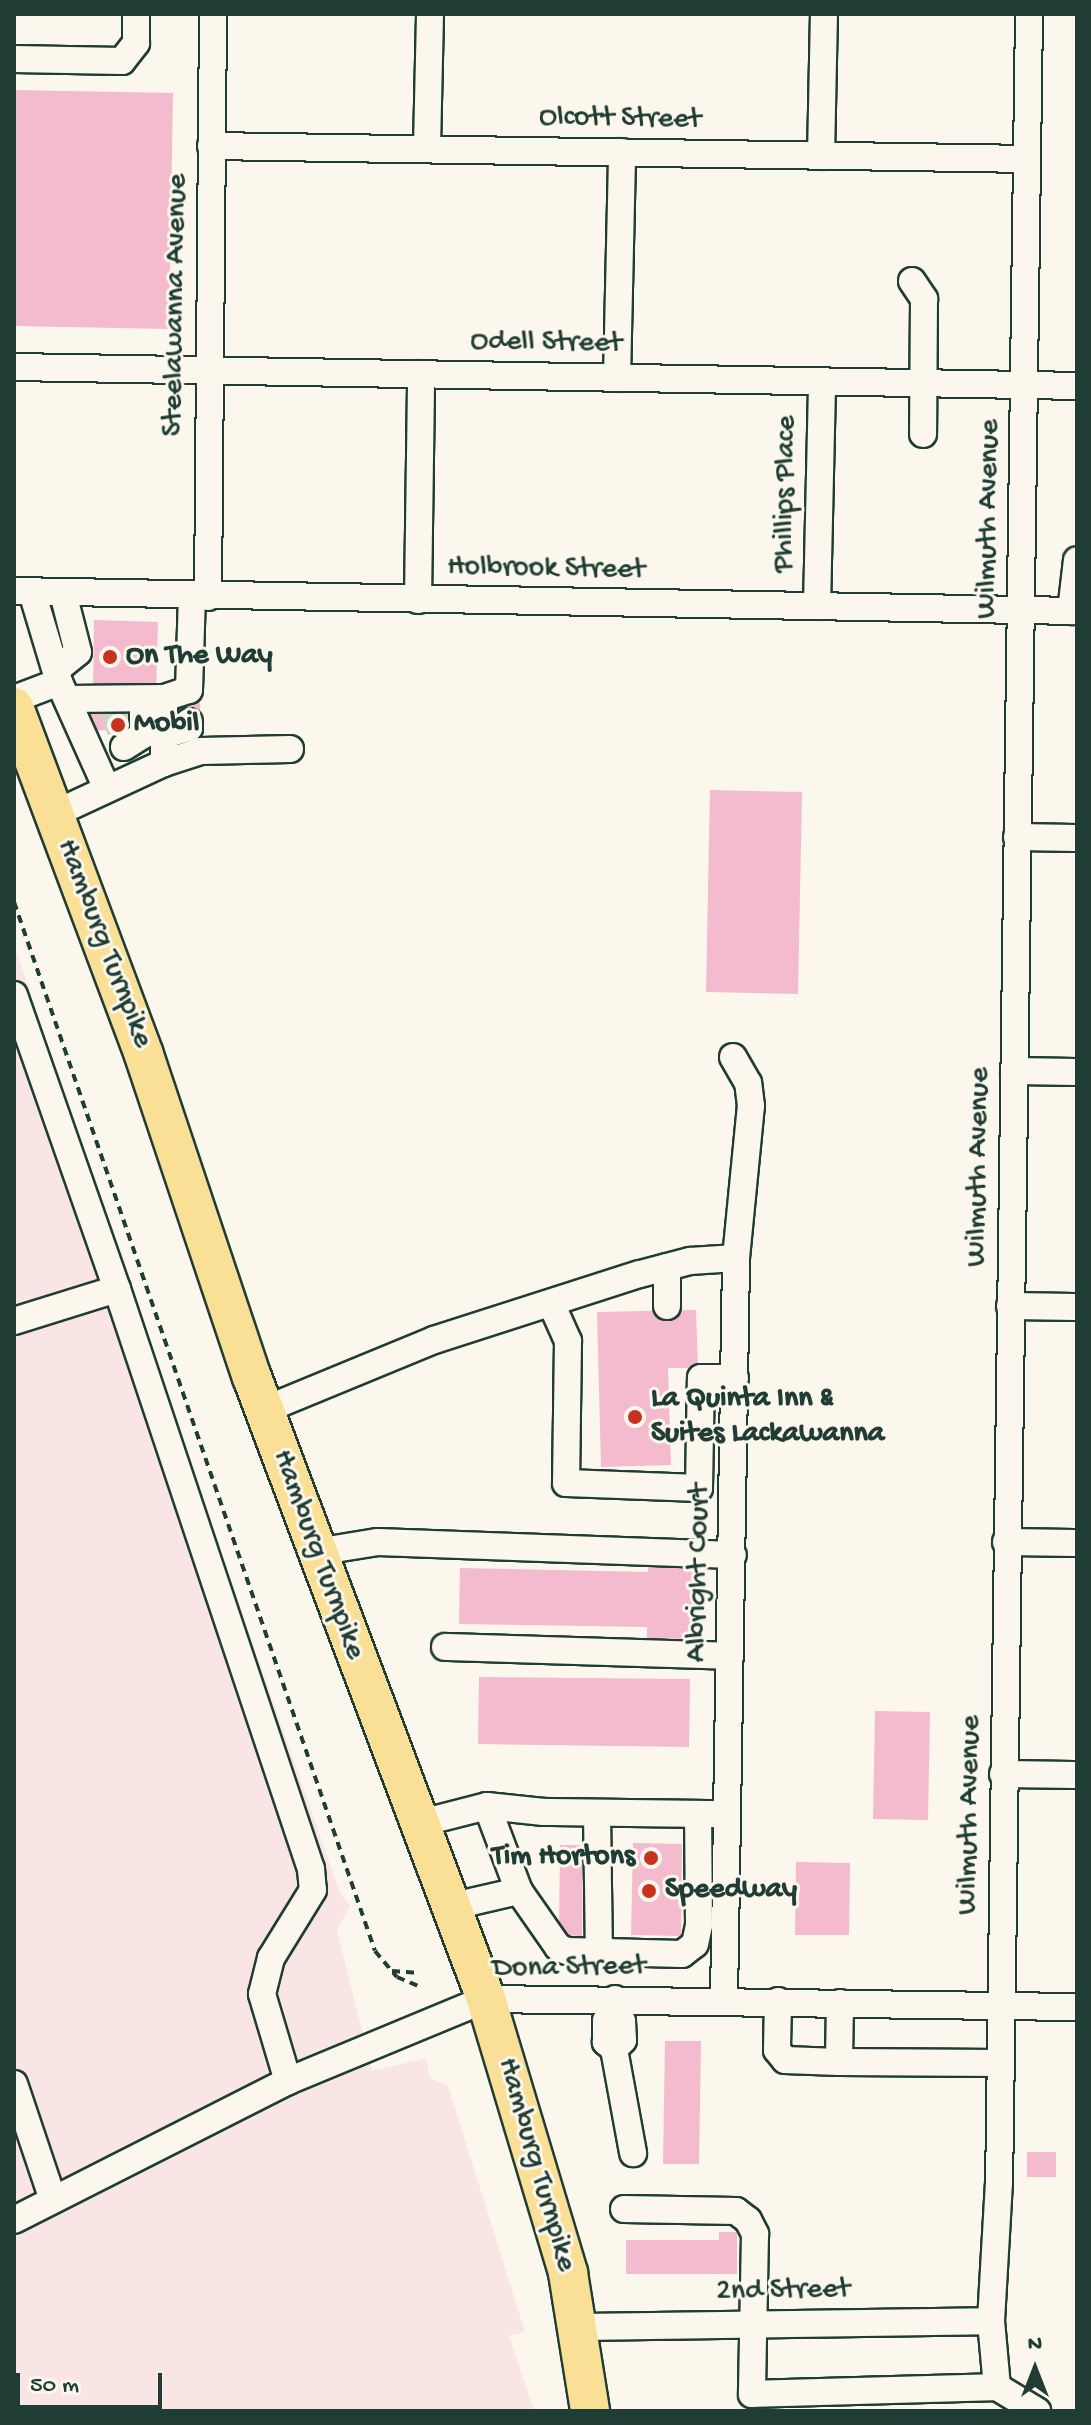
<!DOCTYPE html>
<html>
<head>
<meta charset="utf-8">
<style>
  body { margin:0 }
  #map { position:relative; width:1091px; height:2425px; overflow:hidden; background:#fbf7ec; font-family:"Gochi Hand",sans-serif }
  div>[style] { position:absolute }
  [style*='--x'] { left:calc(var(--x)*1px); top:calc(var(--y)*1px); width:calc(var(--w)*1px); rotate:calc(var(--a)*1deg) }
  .built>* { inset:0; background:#f9e5e3 }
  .building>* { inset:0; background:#f4bbcf }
  .minor-tunnel>* { height:26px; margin-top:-13px; transform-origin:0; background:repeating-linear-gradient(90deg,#cfd2c7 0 26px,transparent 0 39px) }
  .path>* { height:4px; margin-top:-2px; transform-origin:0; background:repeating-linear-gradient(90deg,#1f3d34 0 8px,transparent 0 14px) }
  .roads { filter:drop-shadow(2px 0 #1f3d34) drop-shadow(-2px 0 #1f3d34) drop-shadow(0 2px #1f3d34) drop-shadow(0 -2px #1f3d34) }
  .minor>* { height:26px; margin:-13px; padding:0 13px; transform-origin:13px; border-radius:13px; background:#fbf7ec }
  .highway>* { height:38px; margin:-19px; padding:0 19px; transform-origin:19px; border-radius:19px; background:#fadf96 }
  .dots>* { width:22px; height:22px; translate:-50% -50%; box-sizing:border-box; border:4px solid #fbf7ec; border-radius:50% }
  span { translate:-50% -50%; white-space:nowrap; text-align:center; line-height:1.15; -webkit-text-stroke:6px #fbf7ec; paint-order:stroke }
  .street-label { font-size:30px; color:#1f3d34 }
  .poi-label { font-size:30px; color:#1f3d34; font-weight:700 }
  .left { translate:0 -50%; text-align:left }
  .right { translate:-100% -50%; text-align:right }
  .frame { position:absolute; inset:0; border:16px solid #1f3d34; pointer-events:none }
  .north { position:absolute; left:995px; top:2329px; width:80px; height:80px; -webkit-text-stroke:6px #fbf7ec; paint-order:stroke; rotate:0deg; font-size:22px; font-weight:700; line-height:32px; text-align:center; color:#1f3d34 }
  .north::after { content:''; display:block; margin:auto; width:28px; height:36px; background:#1f3d34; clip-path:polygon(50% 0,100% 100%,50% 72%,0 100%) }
  .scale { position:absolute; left:16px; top:2373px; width:146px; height:36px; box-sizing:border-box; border:4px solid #1f3d34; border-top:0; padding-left:10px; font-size:24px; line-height:28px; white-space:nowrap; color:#1f3d34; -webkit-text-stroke:6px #fbf7ec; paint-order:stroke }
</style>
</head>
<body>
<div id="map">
  <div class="built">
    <div style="clip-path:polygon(14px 944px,135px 1306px,340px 1893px,350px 1906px,337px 1930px,372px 2071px,426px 2058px,430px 2078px,448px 2086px,525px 2332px,509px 2336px,534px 2411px,14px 2411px)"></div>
  </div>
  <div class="building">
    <div style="clip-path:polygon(14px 90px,173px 93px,169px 329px,14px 326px)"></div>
    <div style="clip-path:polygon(94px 620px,158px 622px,156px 694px,93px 693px)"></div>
    <div style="clip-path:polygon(170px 700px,200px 700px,200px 722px,170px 722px)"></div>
    <div style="clip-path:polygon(89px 708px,138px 709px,138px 731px,88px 730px)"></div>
    <div style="clip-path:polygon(710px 790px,802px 792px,798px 994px,706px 992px)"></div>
    <div style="clip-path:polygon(696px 1310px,698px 1368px,668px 1368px,671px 1465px,601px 1467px,597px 1312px)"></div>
    <div style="clip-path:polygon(648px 1563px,699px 1565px,697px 1639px,647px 1638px,647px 1627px,459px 1624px,460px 1568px,648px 1572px)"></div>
    <div style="clip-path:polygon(479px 1677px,690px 1679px,689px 1747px,478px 1744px)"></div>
    <div style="clip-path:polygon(875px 1711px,930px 1712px,928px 1820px,873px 1819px)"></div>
    <div style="clip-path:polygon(633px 1843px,682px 1844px,681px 1936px,631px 1935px)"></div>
    <div style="clip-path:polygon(560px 1845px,583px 1845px,582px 1936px,559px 1935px)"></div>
    <div style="clip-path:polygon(796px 1862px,850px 1863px,849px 1935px,795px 1935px)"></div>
    <div style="clip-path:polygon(665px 2041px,701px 2041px,699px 2164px,663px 2164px)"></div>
    <div style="clip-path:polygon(1027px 2152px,1056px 2152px,1056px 2177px,1027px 2177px)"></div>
    <div style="clip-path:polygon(719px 2232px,737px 2232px,737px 2274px,626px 2274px,626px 2240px,719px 2240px)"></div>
  </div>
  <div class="minor-tunnel">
    <div style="--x:113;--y:709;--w:23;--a:72"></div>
  </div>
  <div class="path">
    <div style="--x:14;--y:902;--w:1109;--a:71.01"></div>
    <div style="--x:375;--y:1951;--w:34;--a:50"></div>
    <div style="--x:397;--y:1977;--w:26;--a:23"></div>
    <div style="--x:392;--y:1971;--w:28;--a:4"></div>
  </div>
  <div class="roads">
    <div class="minor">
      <div style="--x:1029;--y:14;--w:2168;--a:90.79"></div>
      <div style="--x:999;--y:2182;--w:139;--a:93.3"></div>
      <div style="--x:991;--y:2321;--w:66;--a:84.8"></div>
      <div style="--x:997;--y:2387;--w:47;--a:31"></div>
      <div style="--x:14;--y:59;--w:108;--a:1.1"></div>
      <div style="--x:122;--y:61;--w:23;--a:-52"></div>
      <div style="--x:136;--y:43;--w:29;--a:-90"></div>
      <div style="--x:211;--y:146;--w:816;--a:0.91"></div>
      <div style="--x:427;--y:147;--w:133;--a:-88.7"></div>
      <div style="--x:821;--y:156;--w:142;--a:-88.8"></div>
      <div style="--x:912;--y:281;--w:22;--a:56"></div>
      <div style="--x:924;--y:299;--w:135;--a:90.4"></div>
      <div style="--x:14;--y:367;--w:1063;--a:1.02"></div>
      <div style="--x:617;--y:378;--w:226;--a:-88.7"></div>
      <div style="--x:14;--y:591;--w:1063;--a:1.08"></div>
      <div style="--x:32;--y:592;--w:94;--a:73.3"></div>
      <div style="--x:59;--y:682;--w:117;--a:65.8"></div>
      <div style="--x:208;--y:597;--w:583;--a:-89.51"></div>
      <div style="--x:418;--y:600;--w:226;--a:-89.2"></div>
      <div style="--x:817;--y:606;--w:224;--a:-88.7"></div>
      <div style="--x:1071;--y:611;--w:51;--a:-83.3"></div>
      <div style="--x:56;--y:670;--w:28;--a:-39"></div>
      <div style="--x:78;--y:652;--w:61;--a:-104.3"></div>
      <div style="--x:14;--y:699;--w:48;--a:-20.7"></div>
      <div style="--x:69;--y:699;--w:95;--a:-0.6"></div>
      <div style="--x:164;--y:698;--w:26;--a:-18"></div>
      <div style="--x:189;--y:690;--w:93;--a:-88.2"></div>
      <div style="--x:164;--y:735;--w:26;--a:-16"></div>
      <div style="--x:189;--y:728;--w:6;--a:-90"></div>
      <div style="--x:124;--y:747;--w:22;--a:-32"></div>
      <div style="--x:143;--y:735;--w:36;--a:-90"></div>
      <div style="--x:164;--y:763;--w:39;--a:-18"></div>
      <div style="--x:201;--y:751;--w:89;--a:-1.3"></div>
      <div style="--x:54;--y:814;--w:121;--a:-24.9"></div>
      <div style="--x:164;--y:763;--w:65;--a:-90"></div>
      <div style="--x:1017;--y:837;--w:60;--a:1"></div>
      <div style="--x:14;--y:995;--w:312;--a:70.7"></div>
      <div style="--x:1014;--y:1071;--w:63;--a:0.9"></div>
      <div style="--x:551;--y:1303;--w:42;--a:65.9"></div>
      <div style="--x:568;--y:1341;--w:142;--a:90.8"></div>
      <div style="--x:566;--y:1483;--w:133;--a:2.2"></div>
      <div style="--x:699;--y:1488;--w:110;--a:-89"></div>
      <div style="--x:701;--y:1378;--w:34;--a:0"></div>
      <div style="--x:667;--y:1306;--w:39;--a:-90"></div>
      <div style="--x:1010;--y:1306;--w:67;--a:0.9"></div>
      <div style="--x:14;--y:1321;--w:108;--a:-17.3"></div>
      <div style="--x:117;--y:1289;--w:612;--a:71.51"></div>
      <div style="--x:311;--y:1869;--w:21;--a:85"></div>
      <div style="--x:313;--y:1890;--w:80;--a:121.7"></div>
      <div style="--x:271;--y:1958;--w:37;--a:104"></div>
      <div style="--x:262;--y:1994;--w:91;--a:73.4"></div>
      <div style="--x:264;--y:1410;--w:184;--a:-22.4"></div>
      <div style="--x:434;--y:1340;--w:216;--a:-17.8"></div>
      <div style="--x:640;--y:1274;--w:52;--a:-14.6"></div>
      <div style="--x:690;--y:1261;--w:46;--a:-3.7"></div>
      <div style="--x:1006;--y:1542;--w:71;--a:0.8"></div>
      <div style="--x:316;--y:1552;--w:63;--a:-9.2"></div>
      <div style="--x:378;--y:1542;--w:355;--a:2.1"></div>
      <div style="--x:445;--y:1647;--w:285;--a:1.8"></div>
      <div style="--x:1003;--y:1774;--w:74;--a:0.8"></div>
      <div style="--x:487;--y:1806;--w:91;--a:69.4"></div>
      <div style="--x:597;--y:1813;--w:141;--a:89.2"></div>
      <div style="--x:417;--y:1824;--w:72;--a:-14.4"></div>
      <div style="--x:487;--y:1806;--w:57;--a:6"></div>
      <div style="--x:544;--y:1812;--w:171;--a:0.7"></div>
      <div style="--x:449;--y:1907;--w:72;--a:-12.9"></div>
      <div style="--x:519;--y:1891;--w:68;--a:55.1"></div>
      <div style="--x:558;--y:1947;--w:10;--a:24"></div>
      <div style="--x:567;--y:1951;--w:115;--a:1.5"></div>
      <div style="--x:682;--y:1954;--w:16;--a:-38"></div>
      <div style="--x:695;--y:1944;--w:19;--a:-78"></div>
      <div style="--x:699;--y:1925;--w:111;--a:-90.5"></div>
      <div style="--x:724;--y:2000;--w:742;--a:-89.07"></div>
      <div style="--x:736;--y:1258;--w:153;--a:-84.4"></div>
      <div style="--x:751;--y:1106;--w:23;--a:-97"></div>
      <div style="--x:748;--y:1083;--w:30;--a:-120"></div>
      <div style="--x:778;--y:2001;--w:49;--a:91.2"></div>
      <div style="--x:777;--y:2050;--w:13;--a:51"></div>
      <div style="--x:785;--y:2060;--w:54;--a:2.1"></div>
      <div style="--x:840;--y:2003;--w:59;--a:91"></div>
      <div style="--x:839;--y:2062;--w:161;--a:0.4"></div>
      <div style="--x:615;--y:2012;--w:11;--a:52"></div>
      <div style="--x:622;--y:2021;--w:19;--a:87"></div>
      <div style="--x:623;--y:2040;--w:13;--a:135"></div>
      <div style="--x:614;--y:2049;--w:11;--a:-139"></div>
      <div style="--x:606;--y:2042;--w:21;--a:-90"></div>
      <div style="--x:606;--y:2021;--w:13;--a:-45"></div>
      <div style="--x:615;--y:2012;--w:13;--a:-90"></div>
      <div style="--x:614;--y:2049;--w:106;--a:79.6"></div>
      <div style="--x:14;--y:2084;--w:122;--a:71.4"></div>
      <div style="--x:624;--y:2209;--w:112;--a:1"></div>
      <div style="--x:736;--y:2211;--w:15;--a:37"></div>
      <div style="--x:748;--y:2220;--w:16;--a:63"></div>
      <div style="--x:755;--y:2234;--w:160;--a:91.1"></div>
      <div style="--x:752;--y:2394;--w:245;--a:-1.6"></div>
      <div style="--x:14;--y:2220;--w:307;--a:-26.9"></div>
      <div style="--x:288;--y:2081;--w:214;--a:-22.5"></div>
      <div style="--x:486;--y:1999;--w:591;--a:0.78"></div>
      <div style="--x:577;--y:2327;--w:414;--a:-0.8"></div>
    </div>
    <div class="highway">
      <div style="--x:14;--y:707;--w:371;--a:69.5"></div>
      <div style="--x:144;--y:1055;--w:340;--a:71.5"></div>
      <div style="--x:252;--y:1377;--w:665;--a:69.38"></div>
      <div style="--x:486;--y:1999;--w:286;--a:73.3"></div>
      <div style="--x:568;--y:2273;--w:140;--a:80.9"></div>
    </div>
  </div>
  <div class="dots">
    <div style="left:110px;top:657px;background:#c8321e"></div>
    <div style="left:118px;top:725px;background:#c8321e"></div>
    <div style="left:635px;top:1417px;background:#c8321e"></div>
    <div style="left:651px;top:1858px;background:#c8321e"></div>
    <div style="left:649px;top:1891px;background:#c8321e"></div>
  </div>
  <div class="street-label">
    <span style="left:620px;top:120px;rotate:1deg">Olcott Street</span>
    <span style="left:177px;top:305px;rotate:-89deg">Steelawanna Avenue</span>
    <span style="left:546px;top:344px;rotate:1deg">Odell Street</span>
    <span style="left:787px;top:494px;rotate:-89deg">Phillips Place</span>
    <span style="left:990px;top:519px;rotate:-89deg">Wilmuth Avenue</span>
    <span style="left:546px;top:570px;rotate:1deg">Holbrook Street</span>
    <span style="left:103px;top:944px;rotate:69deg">Hamburg Turnpike</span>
    <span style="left:980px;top:1167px;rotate:-89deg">Wilmuth Avenue</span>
    <span style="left:317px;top:1555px;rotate:70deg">Hamburg Turnpike</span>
    <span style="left:700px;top:1573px;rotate:-89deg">Albright Court</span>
    <span style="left:971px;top:1815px;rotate:-89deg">Wilmuth Avenue</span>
    <span style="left:569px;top:1969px;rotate:-1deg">Dona Street</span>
    <span style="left:535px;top:2165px;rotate:74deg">Hamburg Turnpike</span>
    <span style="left:783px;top:2292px;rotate:-1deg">2nd Street</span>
  </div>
  <div class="poi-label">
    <span class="left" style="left:126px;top:657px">On The Way</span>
    <span class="left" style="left:134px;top:725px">Mobil</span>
    <span class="left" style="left:651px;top:1417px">La Quinta Inn &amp;<br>Suites Lackawanna</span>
    <span class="right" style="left:635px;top:1858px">Tim Hortons</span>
    <span class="left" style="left:665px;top:1891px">Speedway</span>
  </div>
  <div class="frame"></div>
  <div class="north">N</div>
  <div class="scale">50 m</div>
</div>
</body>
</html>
